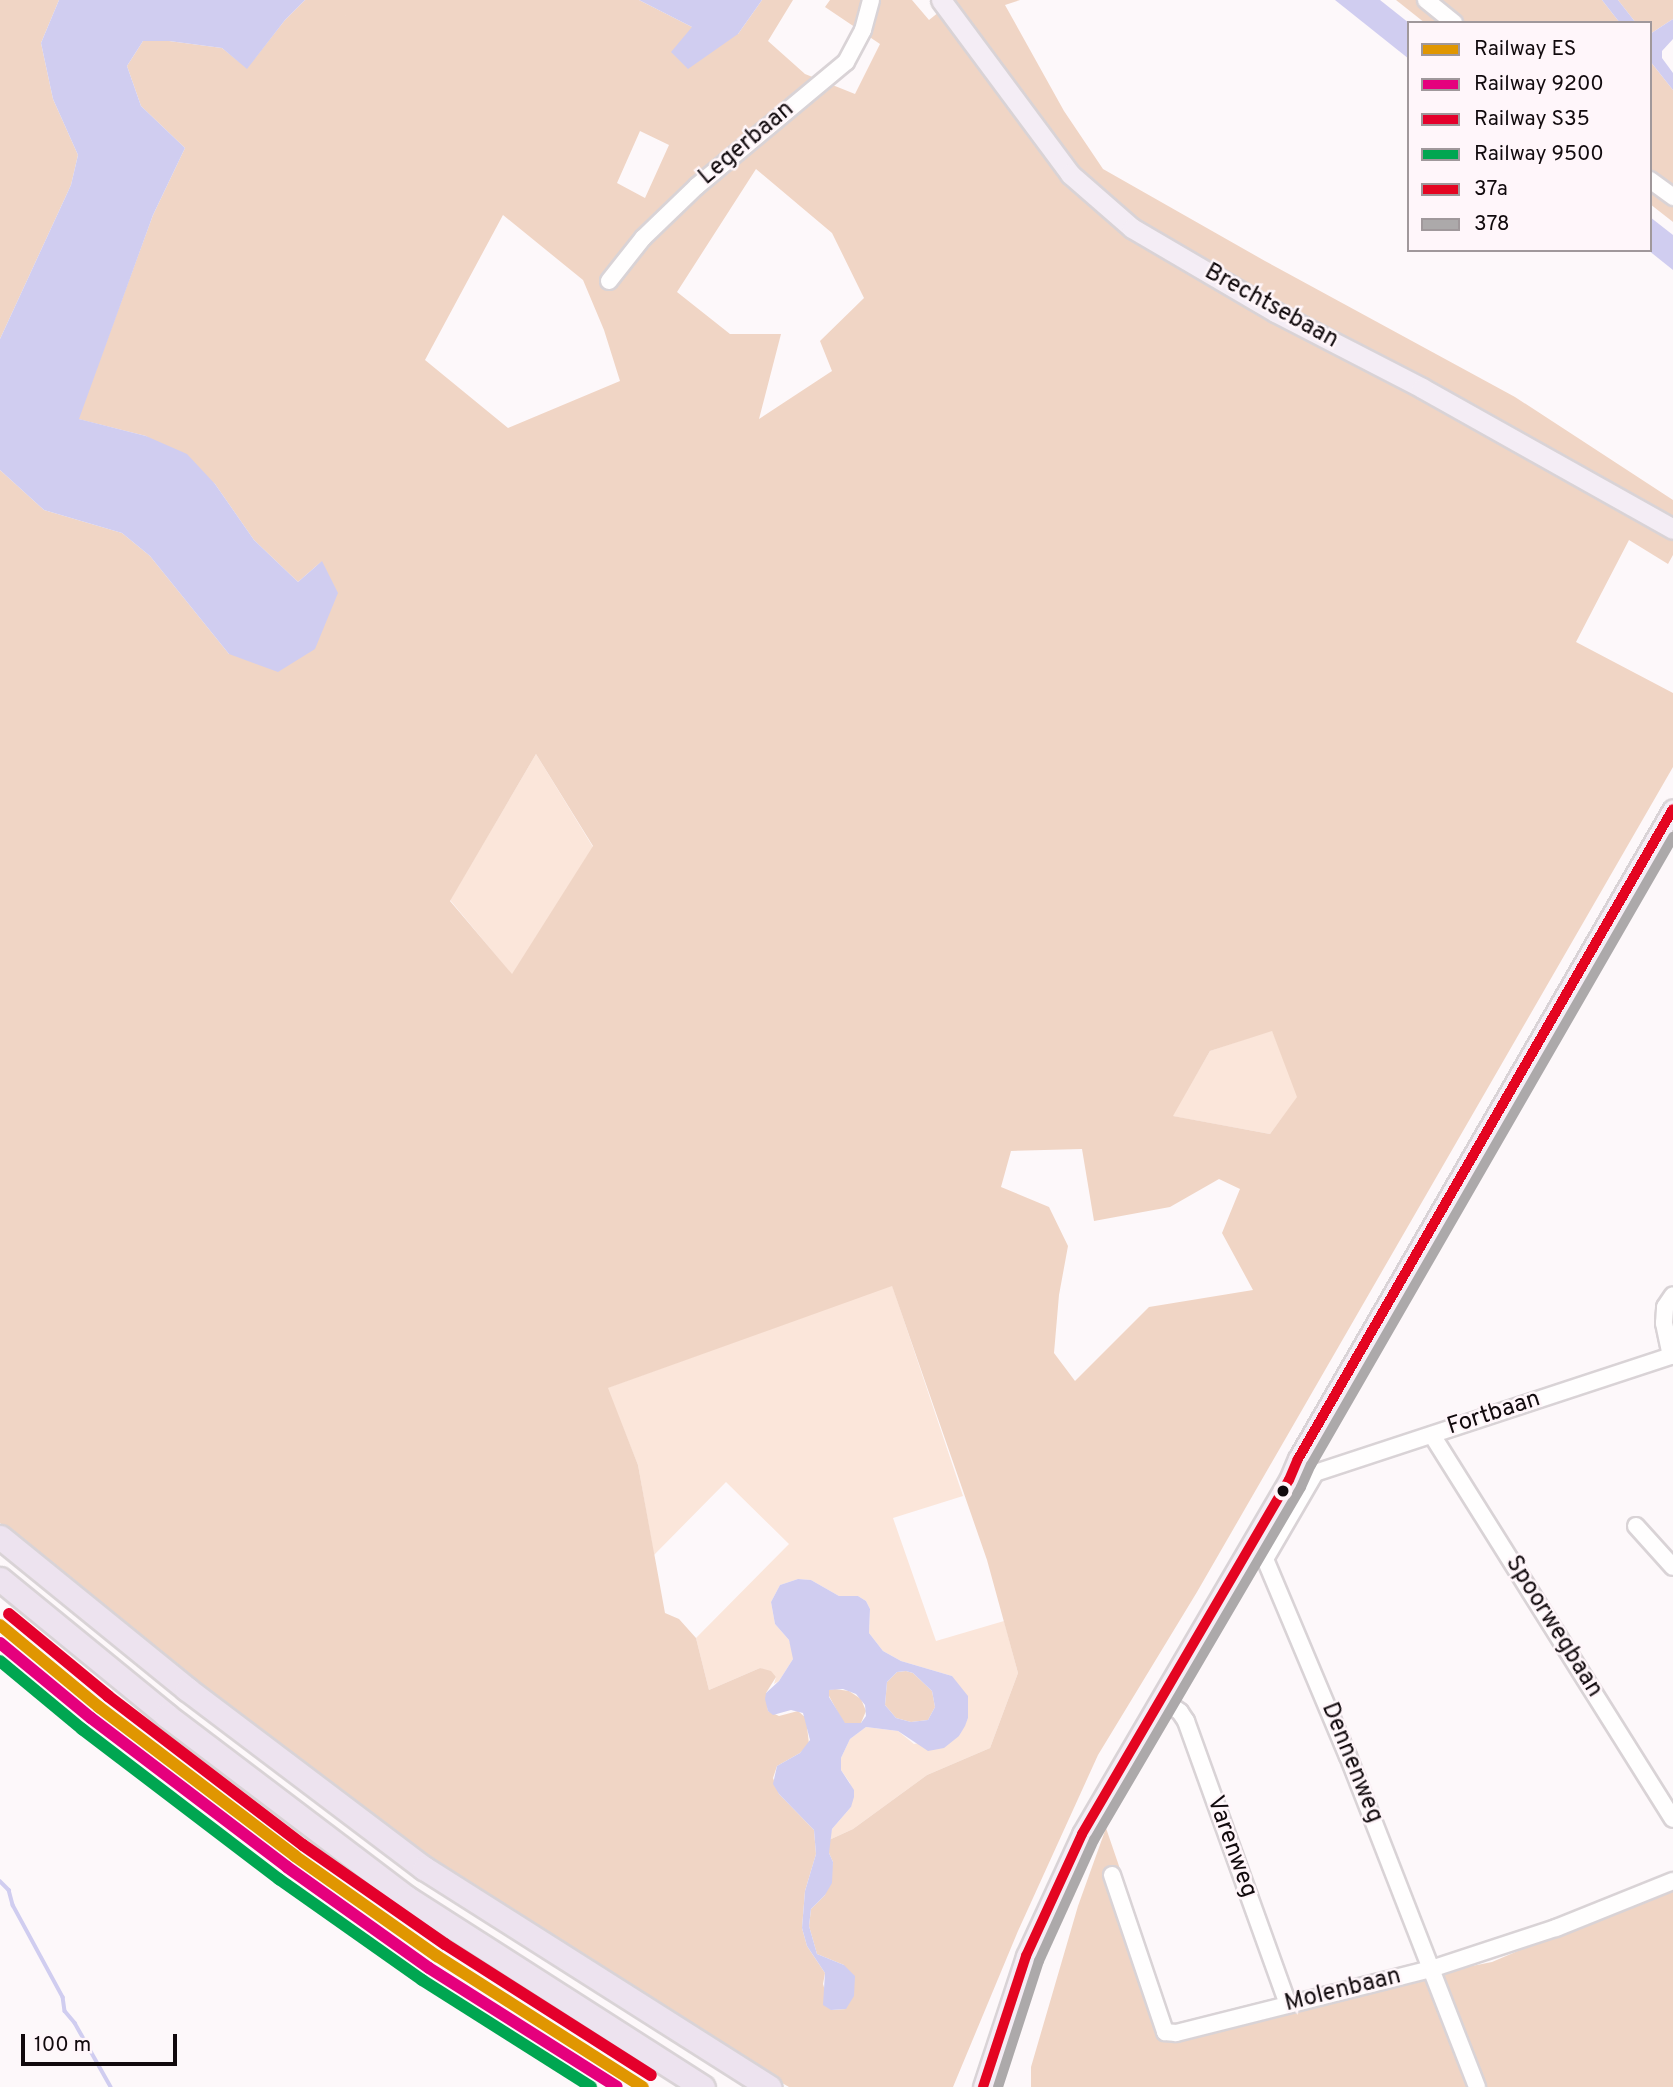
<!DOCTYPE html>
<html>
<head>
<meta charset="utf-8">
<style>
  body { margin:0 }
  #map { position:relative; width:1673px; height:2087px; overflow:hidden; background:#fdf8fa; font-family:Overpass,sans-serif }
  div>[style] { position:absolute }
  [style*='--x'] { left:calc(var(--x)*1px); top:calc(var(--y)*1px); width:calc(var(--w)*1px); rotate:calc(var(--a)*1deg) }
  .green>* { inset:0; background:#fbe6da }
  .forest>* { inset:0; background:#f0d5c5 }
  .water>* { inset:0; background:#d0cdf0 }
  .stream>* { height:3.5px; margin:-1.75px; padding:0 1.75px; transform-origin:1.75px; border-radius:1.75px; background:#d0cdf0 }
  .roads { filter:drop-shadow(2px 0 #d9d3d6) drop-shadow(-2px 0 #d9d3d6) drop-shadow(0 2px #d9d3d6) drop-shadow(0 -2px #d9d3d6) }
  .minor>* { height:16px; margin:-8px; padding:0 8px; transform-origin:8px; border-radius:8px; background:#fffefe }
  .major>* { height:19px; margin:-9.5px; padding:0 9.5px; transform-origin:9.5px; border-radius:9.5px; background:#f4edf5 }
  .highway>* { height:23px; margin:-11.5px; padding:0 11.5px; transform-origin:11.5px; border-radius:11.5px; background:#ede3ef }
  .bus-1>* { height:10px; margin:-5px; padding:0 5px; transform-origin:5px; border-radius:5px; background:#e40521 }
  .bus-2>* { height:10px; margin:-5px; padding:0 5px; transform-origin:5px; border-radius:5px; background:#aca9aa }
  .rail-1>* { height:12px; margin:-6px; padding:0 6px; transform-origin:6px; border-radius:6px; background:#e09601 }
  .rail-2>* { height:12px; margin:-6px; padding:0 6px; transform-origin:6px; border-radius:6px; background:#e5007d }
  .rail-3>* { height:12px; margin:-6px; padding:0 6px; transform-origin:6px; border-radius:6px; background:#e4002b }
  .rail-4>* { height:12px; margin:-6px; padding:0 6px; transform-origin:6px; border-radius:6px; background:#00a651 }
  .dots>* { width:19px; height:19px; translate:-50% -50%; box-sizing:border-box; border:4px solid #fff6fa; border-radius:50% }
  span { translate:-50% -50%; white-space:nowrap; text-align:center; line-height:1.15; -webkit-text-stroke:5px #fff6fa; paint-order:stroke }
  .street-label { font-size:24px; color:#110a0d }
  .legend { position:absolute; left:1407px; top:21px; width:245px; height:231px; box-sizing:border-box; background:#fff6fa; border:2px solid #a0989b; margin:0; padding:9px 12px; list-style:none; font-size:21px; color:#110a0d }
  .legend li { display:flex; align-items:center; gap:14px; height:35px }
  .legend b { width:35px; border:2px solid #a0989b }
  .scale { position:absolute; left:21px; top:2034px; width:156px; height:32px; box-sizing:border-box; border:4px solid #110a0d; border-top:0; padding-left:9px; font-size:21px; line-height:24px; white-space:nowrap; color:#110a0d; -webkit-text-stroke:5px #fff6fa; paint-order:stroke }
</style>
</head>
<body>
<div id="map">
  <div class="green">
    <div style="clip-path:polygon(536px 754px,593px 847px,512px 975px,450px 900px)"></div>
    <div style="clip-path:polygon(1272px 1030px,1298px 1097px,1270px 1134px,1172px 1116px,1210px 1051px)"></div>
    <div style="clip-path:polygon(892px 1285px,963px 1496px,893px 1518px,936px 1641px,1004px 1621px,1018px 1673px,990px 1748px,927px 1775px,853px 1829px,829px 1840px,832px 1829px,851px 1807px,850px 1783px,841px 1770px,841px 1758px,850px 1739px,866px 1727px,898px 1731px,914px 1744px,959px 1736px,968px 1718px,952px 1676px,901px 1661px,883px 1651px,869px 1633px,870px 1609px,866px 1601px,858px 1596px,839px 1596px,811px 1580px,798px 1579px,780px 1585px,771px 1602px,775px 1624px,789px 1640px,793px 1653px,793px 1659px,779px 1681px,774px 1684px,776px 1677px,760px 1668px,709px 1690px,696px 1638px,789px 1544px,726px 1482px,654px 1555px,638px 1465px,607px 1388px)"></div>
  </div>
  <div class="forest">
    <div style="clip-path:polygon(0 0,59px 0,41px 43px,53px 99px,78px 155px,71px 185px,0 339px)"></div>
    <div style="clip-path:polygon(evenodd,305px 0,639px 0,692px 27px,738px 34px,762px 0,793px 0,768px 41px,805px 74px,855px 94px,880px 44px,825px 7px,830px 0,912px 0,929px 20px,954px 0,1020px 0,1005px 5px,1064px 111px,1103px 169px,1265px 261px,1515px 397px,1673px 500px,1673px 555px,1668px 564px,1629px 540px,1576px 642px,1673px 693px,1673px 767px,1197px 1592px,1098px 1755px,1018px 1931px,953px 2087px,789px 2087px,724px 2049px,429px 1860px,193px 1682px,0 1523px,0 470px,44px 510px,122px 533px,150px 556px,229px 654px,322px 561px,298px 582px,254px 540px,215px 484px,146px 436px,78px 419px,153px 215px,185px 148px,141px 106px,127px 66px,143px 41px,169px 41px,222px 48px,247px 68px,285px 20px,305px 0,640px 131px,669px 145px,645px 198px,617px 183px,640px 131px,305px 0,756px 169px,832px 233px,864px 298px,820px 341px,832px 371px,759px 419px,781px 334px,730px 334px,677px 292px,756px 169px,305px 0,503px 215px,583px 280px,604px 330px,620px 381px,508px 428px,425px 360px,503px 215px,305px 0,536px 754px,593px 846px,512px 974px,450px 901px,536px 754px,305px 0,1272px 1031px,1297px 1097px,1270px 1134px,1173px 1116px,1210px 1051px,1272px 1031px,305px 0,1082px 1149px,1094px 1221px,1170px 1207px,1219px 1179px,1240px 1189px,1222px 1233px,1253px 1290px,1149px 1307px,1075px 1381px,1054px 1353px,1059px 1295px,1068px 1246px,1049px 1207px,1001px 1187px,1011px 1151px,1082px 1149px,305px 0,892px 1286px,987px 1560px,1018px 1673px,990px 1748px,927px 1775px,853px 1829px,829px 1840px,829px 1853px,833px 1862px,825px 1895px,811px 1909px,809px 1926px,817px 1954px,844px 1965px,846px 2009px,831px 2010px,823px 1984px,825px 1973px,807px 1946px,802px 1928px,805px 1891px,816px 1854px,814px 1830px,779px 1794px,773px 1778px,777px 1766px,800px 1753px,809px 1744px,806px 1718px,798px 1711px,779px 1716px,768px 1711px,766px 1693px,776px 1677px,771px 1671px,760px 1668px,709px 1690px,696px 1638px,679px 1619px,665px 1613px,638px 1465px,608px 1388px,892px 1286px)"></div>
    <div style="clip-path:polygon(1396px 0,1602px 0,1620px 23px,1425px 23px)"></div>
    <div style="clip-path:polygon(1618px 0,1673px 0,1673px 19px,1650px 34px,1650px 23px,1636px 23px)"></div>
    <div style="clip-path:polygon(1650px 61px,1673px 90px,1673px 222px,1650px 204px)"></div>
    <div style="clip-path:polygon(906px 1671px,913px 1673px,932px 1691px,935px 1707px,928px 1720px,911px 1722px,896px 1718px,885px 1705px,887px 1682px,897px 1672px)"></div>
    <div style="clip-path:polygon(835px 1689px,849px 1691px,861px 1699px,866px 1711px,861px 1723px,845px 1724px,841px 1718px,829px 1696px,829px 1690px)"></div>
    <div style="clip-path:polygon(1106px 1828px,1132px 1904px,1160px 2036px,1287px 2014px,1417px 1977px,1492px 1962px,1673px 1885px,1673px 2087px,1031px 2087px,1031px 2067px,1078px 1906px)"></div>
  </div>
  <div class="water">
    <div style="clip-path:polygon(59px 0,305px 0,285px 20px,247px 69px,222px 48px,169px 41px,143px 41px,127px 66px,141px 106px,185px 148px,153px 215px,79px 419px,146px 436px,187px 454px,215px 484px,254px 540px,298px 582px,322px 561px,338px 593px,315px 649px,278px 672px,229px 654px,150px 556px,122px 533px,44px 510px,0 470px,0 339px,71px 185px,78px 155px,53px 99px,41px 43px)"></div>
    <div style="clip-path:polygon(639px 0,762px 0,738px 34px,688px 69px,671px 52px,692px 27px)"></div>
    <div style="clip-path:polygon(1335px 0,1380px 0,1409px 23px,1409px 59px)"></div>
    <div style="clip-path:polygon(1602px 0,1618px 0,1636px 23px,1620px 23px)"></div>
    <div style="clip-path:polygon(1673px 19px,1673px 39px,1662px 51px,1662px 58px,1673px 73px,1673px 90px,1650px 61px,1650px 34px)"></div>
    <div style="clip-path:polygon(1650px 217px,1673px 235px,1673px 270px,1648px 250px)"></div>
    <div style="clip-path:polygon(evenodd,798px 1579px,811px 1580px,839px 1596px,858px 1596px,866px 1601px,870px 1609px,869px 1633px,883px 1651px,901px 1661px,952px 1676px,968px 1696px,968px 1718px,965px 1726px,959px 1736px,944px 1748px,928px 1751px,898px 1731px,866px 1727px,850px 1739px,841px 1758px,841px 1770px,854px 1790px,854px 1797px,851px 1807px,832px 1829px,829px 1853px,833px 1862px,832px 1883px,825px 1895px,811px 1909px,809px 1926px,817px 1954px,844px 1965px,855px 1976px,854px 1996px,846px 2009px,831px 2010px,823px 2005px,825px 1973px,807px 1946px,802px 1928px,805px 1891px,816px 1854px,814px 1830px,779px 1794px,773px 1784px,777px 1766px,800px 1753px,810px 1740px,803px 1713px,791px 1710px,773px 1715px,768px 1711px,765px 1699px,766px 1693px,779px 1681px,793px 1659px,789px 1640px,775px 1624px,771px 1602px,780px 1585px,798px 1579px,906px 1671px,913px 1673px,932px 1691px,935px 1707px,928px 1720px,911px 1722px,896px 1718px,885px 1705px,887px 1682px,897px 1672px,906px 1671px,798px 1579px,843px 1689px,856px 1694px,865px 1705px,866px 1716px,861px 1723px,845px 1723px,829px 1697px,829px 1690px,843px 1689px)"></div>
  </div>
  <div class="stream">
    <div style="--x:0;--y:1881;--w:13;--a:45"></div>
    <div style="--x:9;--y:1890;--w:16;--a:75"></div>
    <div style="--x:13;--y:1905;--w:105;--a:61.5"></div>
    <div style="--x:63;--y:1997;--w:14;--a:82"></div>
    <div style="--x:65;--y:2011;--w:16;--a:50"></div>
    <div style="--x:75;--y:2023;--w:73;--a:60.6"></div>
  </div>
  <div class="roads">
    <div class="minor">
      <div style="--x:1426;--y:0;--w:36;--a:39"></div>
      <div style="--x:1650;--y:180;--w:29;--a:36"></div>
      <div style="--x:609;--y:281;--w:55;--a:-51.7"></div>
      <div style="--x:643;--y:238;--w:75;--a:-43.9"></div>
      <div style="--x:697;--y:186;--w:194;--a:-39.8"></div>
      <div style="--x:846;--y:62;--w:36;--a:-62"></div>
      <div style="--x:863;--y:30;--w:31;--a:-75"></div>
      <div style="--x:1671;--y:1356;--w:34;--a:-102"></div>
      <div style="--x:1664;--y:1323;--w:16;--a:-86"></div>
      <div style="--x:1665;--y:1307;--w:14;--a:-56"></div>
      <div style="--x:1432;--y:1435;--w:453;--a:57.9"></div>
      <div style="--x:1636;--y:1526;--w:55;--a:47.9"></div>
      <div style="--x:1250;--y:1546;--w:20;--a:41"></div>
      <div style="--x:1265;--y:1559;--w:214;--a:67.2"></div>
      <div style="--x:1348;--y:1756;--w:355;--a:68.7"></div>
      <div style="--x:1265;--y:1559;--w:99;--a:-59.8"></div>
      <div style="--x:1315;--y:1473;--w:377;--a:-18.2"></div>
      <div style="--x:1161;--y:1699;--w:23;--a:34"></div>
      <div style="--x:1180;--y:1712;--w:11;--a:56"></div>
      <div style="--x:1186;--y:1721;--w:301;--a:70.2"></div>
      <div style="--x:1112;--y:1875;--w:166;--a:71.3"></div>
      <div style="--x:1165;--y:2032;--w:11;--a:5"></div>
      <div style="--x:1176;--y:2033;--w:263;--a:-14.1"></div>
      <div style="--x:1431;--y:1969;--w:132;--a:-18.2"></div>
      <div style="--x:1556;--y:1928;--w:126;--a:-21.9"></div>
    </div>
    <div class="major">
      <div style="--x:941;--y:0;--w:217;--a:53.4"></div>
      <div style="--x:1070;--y:174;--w:82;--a:41.1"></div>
      <div style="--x:1132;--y:228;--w:166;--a:30.4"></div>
      <div style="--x:1275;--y:312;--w:165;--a:27.3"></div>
      <div style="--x:1422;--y:388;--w:288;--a:29.3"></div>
      <div style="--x:983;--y:2087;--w:138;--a:-71.8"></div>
      <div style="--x:1026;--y:1956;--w:134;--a:-65.3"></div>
      <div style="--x:1082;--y:1834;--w:410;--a:-59.7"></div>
      <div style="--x:1289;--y:1480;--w:23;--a:-67"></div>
      <div style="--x:1298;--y:1459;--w:750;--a:-60.02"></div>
    </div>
    <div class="highway">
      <div style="--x:0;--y:1537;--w:241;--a:39.1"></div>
      <div style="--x:187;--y:1689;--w:297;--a:37.1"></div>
      <div style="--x:424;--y:1868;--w:409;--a:32.4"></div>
      <div style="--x:0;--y:1579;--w:215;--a:39.3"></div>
      <div style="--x:166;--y:1715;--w:303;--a:37.2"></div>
      <div style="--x:407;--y:1898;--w:351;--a:32.6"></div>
    </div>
  </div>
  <div class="bus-1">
    <div style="--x:983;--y:2087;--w:138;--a:-71.8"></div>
    <div style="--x:1026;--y:1956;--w:134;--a:-65.3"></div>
    <div style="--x:1082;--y:1834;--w:410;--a:-59.7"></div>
    <div style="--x:1289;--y:1480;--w:23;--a:-67"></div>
    <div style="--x:1298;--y:1459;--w:750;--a:-60.02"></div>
  </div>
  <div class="bus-2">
    <div style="--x:998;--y:2087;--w:133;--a:-72"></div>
    <div style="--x:1039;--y:1961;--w:133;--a:-65.6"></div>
    <div style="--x:1094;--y:1840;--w:409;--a:-59.6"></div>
    <div style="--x:1301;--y:1487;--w:24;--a:-66"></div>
    <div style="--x:1311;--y:1465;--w:725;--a:-60.04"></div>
  </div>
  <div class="rail-1">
    <div style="--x:0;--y:1625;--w:129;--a:39.6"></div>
    <div style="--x:99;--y:1707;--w:246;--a:37.2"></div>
    <div style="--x:295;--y:1856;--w:174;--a:35.2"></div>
    <div style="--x:437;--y:1956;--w:244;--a:32.5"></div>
  </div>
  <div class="rail-2">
    <div style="--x:0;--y:1643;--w:118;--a:39.5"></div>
    <div style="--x:91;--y:1718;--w:246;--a:37.2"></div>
    <div style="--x:287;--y:1867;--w:174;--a:35.4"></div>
    <div style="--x:429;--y:1968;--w:222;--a:32.3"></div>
  </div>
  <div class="rail-3">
    <div style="--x:9;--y:1614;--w:129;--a:39.6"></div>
    <div style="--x:108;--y:1696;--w:245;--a:37.4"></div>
    <div style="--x:303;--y:1845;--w:173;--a:34.9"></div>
    <div style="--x:445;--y:1944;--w:244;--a:32.5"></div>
  </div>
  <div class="rail-4">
    <div style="--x:0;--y:1661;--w:107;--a:39.7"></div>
    <div style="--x:82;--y:1729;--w:248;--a:37.3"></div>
    <div style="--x:279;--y:1879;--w:175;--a:35.2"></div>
    <div style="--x:422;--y:1980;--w:200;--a:32.3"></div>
  </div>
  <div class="dots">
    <div style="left:1283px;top:1491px;background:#110a0d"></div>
  </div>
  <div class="street-label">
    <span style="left:747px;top:144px;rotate:-40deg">Legerbaan</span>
    <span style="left:1271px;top:307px;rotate:29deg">Brechtsebaan</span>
    <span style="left:1494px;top:1414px;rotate:-18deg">Fortbaan</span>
    <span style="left:1553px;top:1627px;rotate:58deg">Spoorwegbaan</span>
    <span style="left:1351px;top:1763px;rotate:68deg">Dennenweg</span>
    <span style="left:1231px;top:1847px;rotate:70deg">Varenweg</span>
    <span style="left:1343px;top:1991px;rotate:-14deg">Molenbaan</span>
  </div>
  <ul class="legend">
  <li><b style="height:9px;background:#e09601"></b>Railway ES</li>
  <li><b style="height:9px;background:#e5007d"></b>Railway 9200</li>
  <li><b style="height:9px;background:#e4002b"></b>Railway S35</li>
  <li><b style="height:9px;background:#00a651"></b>Railway 9500</li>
  <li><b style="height:9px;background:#e40521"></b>37a</li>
  <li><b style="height:9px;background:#aca9aa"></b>378</li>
  </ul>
  <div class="scale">100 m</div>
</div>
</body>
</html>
